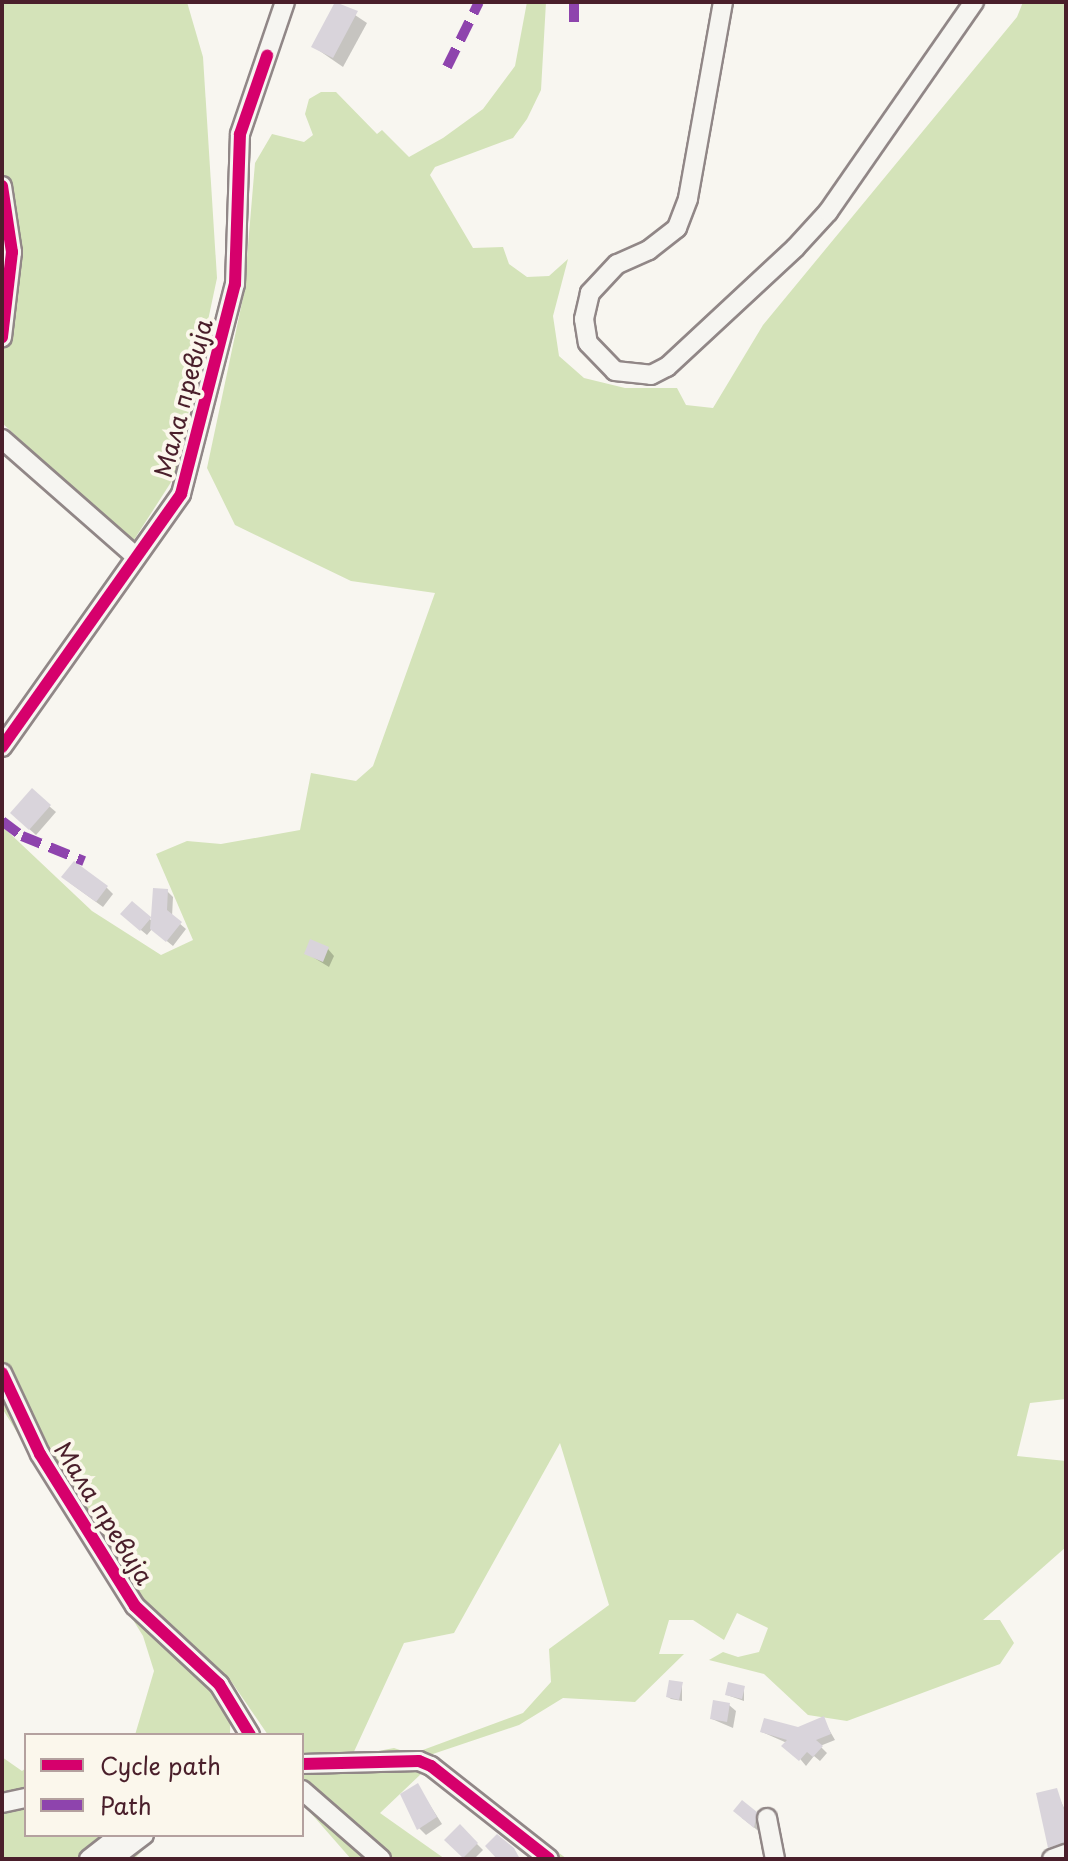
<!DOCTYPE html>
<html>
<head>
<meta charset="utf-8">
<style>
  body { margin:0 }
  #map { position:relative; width:1068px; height:1861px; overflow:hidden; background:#f8f6f0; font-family:"Playpen Sans",sans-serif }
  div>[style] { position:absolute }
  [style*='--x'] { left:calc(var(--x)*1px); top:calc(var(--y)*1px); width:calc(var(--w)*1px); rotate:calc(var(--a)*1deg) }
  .green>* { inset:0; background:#d4e3b9 }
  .shadow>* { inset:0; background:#0003 }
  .building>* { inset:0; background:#d9d4db }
  .roads { filter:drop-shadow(2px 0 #918787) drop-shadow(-2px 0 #918787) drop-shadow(0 2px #918787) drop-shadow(0 -2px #918787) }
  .minor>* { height:18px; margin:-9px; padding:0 9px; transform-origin:9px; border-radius:9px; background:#f6f5f1 }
  .quiet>* { height:10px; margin-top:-5px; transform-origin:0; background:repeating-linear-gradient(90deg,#8e44ad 0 20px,transparent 0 30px) }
  .cycleway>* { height:12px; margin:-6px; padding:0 6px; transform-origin:6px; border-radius:6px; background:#d6006c }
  span { translate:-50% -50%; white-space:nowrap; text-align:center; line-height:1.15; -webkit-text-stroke:8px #fbf7ec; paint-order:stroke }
  .street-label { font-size:24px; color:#4a1f2b }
  .frame { position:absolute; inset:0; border:4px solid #4a1f2b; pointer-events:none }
  .legend { position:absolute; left:24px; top:1733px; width:280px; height:104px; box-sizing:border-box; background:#fbf7ec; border:2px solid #b4a19f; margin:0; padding:10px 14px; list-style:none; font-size:24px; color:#4a1f2b }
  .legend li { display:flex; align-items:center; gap:16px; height:40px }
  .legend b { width:40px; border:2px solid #b4a19f }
</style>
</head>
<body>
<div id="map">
  <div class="green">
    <div style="clip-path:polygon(2px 2px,187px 2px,203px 57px,217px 278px,175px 476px,132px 543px,2px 423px)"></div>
    <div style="clip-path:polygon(evenodd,527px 2px,546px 2px,541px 90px,527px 119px,513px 138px,435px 167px,430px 175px,473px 248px,503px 247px,509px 264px,527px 277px,549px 276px,568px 259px,553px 316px,559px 356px,584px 378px,625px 388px,677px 388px,686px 405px,713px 408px,763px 325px,1017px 17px,1023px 2px,1066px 2px,1066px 1399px,1030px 1403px,1017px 1456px,1066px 1461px,1066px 1547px,983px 1620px,1000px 1620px,1014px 1643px,1000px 1664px,847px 1721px,808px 1715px,764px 1674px,709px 1660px,723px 1652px,738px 1657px,759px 1652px,768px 1628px,737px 1613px,724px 1640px,693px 1620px,669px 1620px,659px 1654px,684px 1654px,635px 1702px,563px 1698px,519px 1725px,421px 1758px,489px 1800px,567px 1859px,558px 1859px,527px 1830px,422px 1773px,380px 1813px,445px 1859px,351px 1859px,302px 1803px,302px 1735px,268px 1735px,231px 1681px,230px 1735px,135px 1735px,154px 1671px,143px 1636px,2px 1408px,2px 826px,92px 911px,161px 955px,193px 940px,156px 854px,187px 841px,221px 844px,300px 830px,311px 773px,356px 781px,373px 766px,435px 593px,351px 581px,235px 525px,207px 468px,244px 293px,255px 163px,272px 134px,304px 142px,313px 135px,305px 114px,309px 99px,321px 92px,336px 92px,377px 134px,382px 130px,409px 157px,443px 138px,483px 109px,515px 66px,527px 2px,560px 1443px,609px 1605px,549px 1649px,551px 1682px,523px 1713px,412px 1754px,394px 1748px,352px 1756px,404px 1643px,454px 1633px,560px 1443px)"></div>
    <div style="clip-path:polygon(2px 1757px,22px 1771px,26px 1768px,26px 1835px,151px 1835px,151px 1842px,134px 1859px,2px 1859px)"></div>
  </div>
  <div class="shadow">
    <div style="clip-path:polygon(337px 3px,367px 23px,343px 67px,314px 47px)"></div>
    <div style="clip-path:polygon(49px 806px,56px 812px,36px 835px,19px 820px)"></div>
    <div style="clip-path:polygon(70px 883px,106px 887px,113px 894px,103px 907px)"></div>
    <div style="clip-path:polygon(167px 891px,173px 897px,172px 917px,186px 929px,173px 946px,152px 929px,147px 935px,129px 920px,132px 903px,152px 921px)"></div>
    <div style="clip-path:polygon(328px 949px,334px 956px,329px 967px,306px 953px)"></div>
    <div style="clip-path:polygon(682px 1684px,682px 1701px,671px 1699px,668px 1697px)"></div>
    <div style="clip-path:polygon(744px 1687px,744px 1701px,727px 1695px)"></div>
    <div style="clip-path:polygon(729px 1705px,736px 1711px,733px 1728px,712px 1719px)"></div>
    <div style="clip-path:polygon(823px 1719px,835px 1740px,820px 1746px,827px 1753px,820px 1761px,814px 1756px,806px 1766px,787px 1743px,762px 1732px,798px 1729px)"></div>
    <div style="clip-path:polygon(417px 1785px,442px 1824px,426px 1835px,419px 1828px)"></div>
    <div style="clip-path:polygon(1056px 1791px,1066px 1812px,1066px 1847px,1048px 1839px)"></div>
    <div style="clip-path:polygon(756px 1813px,763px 1820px,761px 1833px,742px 1818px)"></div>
    <div style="clip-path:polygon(460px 1827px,483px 1850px,474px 1859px,466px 1859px,447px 1840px)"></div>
  </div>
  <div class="building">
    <div style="clip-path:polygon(335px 2px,358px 11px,333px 58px,311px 47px)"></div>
    <div style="clip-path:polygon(32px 788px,51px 805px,29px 830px,10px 813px)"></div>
    <div style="clip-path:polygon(74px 861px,108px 886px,96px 902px,61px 877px)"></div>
    <div style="clip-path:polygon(153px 888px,168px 889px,167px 910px,182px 922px,166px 942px,150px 929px,151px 918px,140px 931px,120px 914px,132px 901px,151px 917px)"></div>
    <div style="clip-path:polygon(310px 939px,329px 947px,323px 962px,304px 954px)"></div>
    <div style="clip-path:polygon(669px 1680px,683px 1682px,679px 1700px,666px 1697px)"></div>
    <div style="clip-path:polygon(728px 1682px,745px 1686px,742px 1699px,725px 1695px)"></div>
    <div style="clip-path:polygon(713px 1700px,730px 1703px,727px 1722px,710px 1719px)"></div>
    <div style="clip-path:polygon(824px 1716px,831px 1734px,816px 1740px,823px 1746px,813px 1757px,807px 1752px,799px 1761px,781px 1746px,787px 1740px,760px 1732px,764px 1718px,798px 1727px)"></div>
    <div style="clip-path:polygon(418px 1783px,437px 1817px,417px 1830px,400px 1794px)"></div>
    <div style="clip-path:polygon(1057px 1788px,1066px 1816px,1066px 1842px,1048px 1848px,1036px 1793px)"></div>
    <div style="clip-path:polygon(742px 1800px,757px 1812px,754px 1828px,733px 1811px)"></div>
    <div style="clip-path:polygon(460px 1824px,478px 1843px,463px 1858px,444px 1840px)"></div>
    <div style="clip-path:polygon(497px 1834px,514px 1848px,520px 1859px,497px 1859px,485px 1846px)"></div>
  </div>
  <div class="roads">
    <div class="minor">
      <div style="--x:723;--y:2;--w:200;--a:100.1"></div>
      <div style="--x:688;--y:199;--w:31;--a:111"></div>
      <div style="--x:677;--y:228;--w:36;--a:142"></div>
      <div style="--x:649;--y:250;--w:35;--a:156"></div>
      <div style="--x:617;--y:264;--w:40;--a:133"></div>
      <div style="--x:590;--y:293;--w:27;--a:103"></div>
      <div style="--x:584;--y:319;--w:24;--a:81"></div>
      <div style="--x:588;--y:343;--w:39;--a:46"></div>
      <div style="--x:615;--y:371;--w:36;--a:6"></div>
      <div style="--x:651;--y:375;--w:18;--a:-27"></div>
      <div style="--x:667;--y:367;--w:175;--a:-42.9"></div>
      <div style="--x:795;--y:248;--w:49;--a:-47.5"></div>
      <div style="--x:828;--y:212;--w:256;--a:-55.2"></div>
      <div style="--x:2;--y:186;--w:67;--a:81.4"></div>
      <div style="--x:12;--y:252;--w:86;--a:96.7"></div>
      <div style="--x:2;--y:439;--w:177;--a:41.3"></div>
      <div style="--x:2;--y:747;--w:310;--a:-54.7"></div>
      <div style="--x:181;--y:494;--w:217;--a:-75.6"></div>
      <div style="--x:235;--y:284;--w:150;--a:-88.1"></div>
      <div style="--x:240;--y:134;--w:139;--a:-71.2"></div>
      <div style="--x:2;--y:1373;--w:89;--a:64.9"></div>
      <div style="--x:40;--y:1454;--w:179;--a:58"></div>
      <div style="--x:135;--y:1606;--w:115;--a:42.9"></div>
      <div style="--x:219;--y:1684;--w:60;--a:58.7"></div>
      <div style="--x:302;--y:1764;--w:117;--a:-1.5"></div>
      <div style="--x:419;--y:1761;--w:13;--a:23"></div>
      <div style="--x:431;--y:1766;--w:150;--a:38.2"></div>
      <div style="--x:302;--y:1790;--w:105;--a:41.1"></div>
      <div style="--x:2;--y:1803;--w:25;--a:-12"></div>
      <div style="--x:767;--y:1818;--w:42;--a:79"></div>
      <div style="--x:89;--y:1859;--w:39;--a:-38"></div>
      <div style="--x:112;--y:1859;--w:40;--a:-37"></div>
      <div style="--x:1052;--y:1859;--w:15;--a:-20"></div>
    </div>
  </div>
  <div class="quiet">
    <div style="--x:574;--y:2;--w:28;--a:90"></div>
    <div style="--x:447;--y:67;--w:72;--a:-63.8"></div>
    <div style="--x:2;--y:821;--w:25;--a:37"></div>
    <div style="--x:22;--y:836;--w:67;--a:22"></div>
  </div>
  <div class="cycleway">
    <div style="--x:2;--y:186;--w:67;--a:81.4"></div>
    <div style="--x:12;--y:252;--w:86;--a:96.7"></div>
    <div style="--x:2;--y:747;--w:310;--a:-54.7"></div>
    <div style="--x:181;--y:494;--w:217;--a:-75.6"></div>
    <div style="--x:235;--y:284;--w:150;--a:-88.1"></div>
    <div style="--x:240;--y:134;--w:83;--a:-70.9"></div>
    <div style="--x:2;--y:1373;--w:89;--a:64.9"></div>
    <div style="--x:40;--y:1454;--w:179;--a:58"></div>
    <div style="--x:135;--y:1606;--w:115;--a:42.9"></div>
    <div style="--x:219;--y:1684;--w:60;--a:58.7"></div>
    <div style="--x:302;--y:1764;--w:117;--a:-1.5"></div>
    <div style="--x:419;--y:1761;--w:13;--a:23"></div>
    <div style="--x:431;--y:1766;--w:150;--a:38.2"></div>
  </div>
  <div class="street-label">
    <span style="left:183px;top:398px;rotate:-75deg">Мала превија</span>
    <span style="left:104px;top:1513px;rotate:58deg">Мала превија</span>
  </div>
  <div class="frame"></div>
  <ul class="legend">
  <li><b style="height:10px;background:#d6006c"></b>Cycle path</li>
  <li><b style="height:10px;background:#8e44ad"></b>Path</li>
  </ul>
</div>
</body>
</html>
